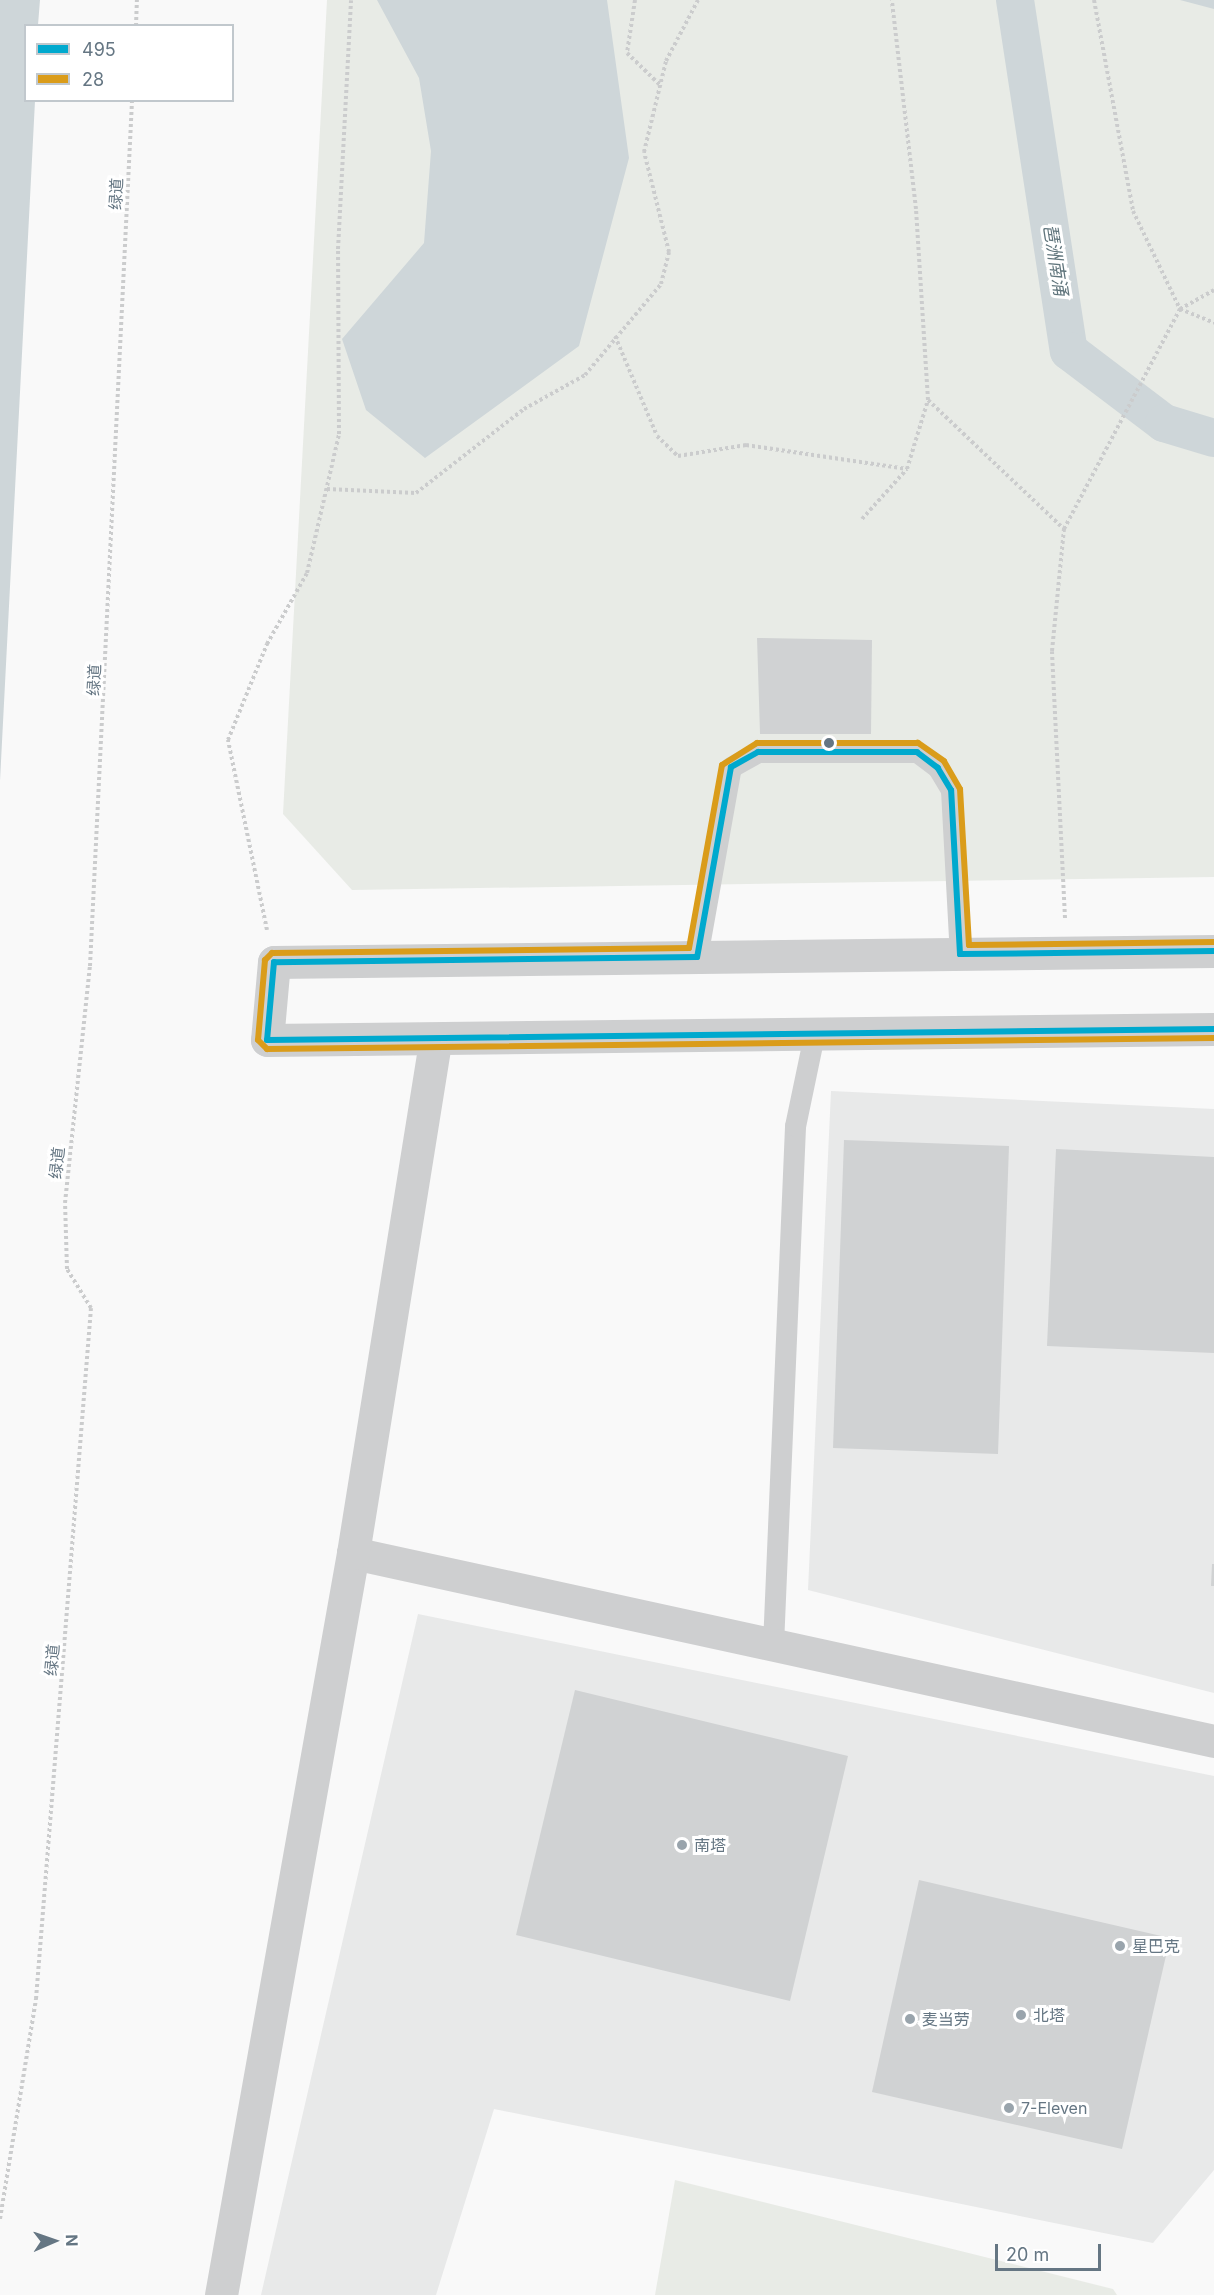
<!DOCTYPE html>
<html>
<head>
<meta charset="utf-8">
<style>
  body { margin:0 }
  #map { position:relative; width:1214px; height:2295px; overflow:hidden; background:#f9f9f9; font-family:Inter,"Noto Sans SC",sans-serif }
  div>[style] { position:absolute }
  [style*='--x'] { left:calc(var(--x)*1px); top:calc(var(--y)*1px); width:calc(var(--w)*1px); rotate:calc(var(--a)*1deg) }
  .built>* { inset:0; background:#e8e9e9 }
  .green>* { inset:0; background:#e8ebe6 }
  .water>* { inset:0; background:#ced6d9 }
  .canal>* { height:38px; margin:-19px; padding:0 19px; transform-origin:19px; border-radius:19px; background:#ced6d9 }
  .building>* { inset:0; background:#d0d2d3 }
  .path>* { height:4px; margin-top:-2px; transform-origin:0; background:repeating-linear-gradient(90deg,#cbcccd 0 3px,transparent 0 6px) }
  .service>* { height:21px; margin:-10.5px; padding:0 10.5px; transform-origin:10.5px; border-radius:10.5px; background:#cecfd0 }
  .minor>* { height:33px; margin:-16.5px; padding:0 16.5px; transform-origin:16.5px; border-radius:16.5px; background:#cecfd0 }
  .bus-1>* { height:6px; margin:-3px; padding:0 3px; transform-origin:3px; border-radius:3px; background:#00a9ce }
  .bus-2>* { height:6px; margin:-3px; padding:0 3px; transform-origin:3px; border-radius:3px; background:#da9c1a }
  .dots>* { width:16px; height:16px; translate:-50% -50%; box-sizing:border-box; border:3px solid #fff; border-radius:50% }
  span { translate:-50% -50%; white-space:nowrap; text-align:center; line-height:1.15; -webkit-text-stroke:6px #fff; paint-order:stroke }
  .street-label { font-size:16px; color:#657683 }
  .poi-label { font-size:16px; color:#657683 }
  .left { translate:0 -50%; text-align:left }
  .water-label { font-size:18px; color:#60757c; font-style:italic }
  .legend { position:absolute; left:24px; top:24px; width:210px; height:78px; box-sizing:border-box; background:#fff; border:2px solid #c1c8cd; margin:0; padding:8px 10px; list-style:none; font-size:18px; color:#657683 }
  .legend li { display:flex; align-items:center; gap:12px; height:30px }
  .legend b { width:30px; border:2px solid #c1c8cd }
  .north { position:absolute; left:24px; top:2211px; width:60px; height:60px; -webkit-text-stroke:4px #fff; paint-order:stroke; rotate:88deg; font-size:16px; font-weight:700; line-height:24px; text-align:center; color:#657683 }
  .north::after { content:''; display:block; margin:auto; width:21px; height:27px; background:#657683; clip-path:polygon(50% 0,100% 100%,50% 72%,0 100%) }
  .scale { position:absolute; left:995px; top:2244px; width:106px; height:27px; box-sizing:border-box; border:3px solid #657683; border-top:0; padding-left:8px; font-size:18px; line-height:21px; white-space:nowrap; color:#657683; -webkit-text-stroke:4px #fff; paint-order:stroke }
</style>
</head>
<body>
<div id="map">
  <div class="built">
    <div style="clip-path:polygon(831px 1091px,1214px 1109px,1214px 1693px,808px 1590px)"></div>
    <div style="clip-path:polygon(418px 1614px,1214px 1776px,1214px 2170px,1153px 2243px,494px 2109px,436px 2295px,261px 2295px)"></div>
  </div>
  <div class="green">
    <div style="clip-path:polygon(327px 0,1214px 0,1214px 877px,352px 890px,283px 814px)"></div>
    <div style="clip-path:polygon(675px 2180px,1113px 2289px,1117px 2295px,655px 2295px)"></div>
  </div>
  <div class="water">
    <div style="clip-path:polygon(0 0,40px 0,38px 25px,26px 26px,26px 100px,35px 101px,0 781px)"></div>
    <div style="clip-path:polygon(377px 0,607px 0,629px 158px,579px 346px,425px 458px,366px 410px,342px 339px,424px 243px,431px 151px,419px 78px)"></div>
    <div style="clip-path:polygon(1180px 0,1214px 0,1214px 9px)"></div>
  </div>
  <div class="canal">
    <div style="--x:1015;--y:0;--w:355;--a:81.3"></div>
    <div style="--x:1069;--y:351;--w:119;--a:37.2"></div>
    <div style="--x:1164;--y:423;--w:52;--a:16.7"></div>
  </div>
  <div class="building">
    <div style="clip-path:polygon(757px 638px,872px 640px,871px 734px,760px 734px)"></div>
    <div style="clip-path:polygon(844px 1140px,1009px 1146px,998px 1454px,833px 1448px)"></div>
    <div style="clip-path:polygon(1056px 1149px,1214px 1157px,1214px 1353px,1047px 1346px)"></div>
    <div style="clip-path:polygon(1212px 1564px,1214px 1564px,1214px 1586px,1211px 1586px)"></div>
    <div style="clip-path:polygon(575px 1690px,848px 1756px,790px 2001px,516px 1935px)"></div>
    <div style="clip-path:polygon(919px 1880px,1170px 1938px,1122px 2149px,872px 2092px)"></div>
  </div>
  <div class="path">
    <div style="--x:635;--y:0;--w:54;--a:98.6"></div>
    <div style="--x:627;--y:53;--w:46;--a:44.1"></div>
    <div style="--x:1094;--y:0;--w:215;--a:79.5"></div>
    <div style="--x:1133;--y:211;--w:109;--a:64.4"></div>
    <div style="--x:1180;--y:309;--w:37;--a:22"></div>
    <div style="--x:136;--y:26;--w:26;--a:-88"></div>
    <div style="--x:615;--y:336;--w:108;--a:67.2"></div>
    <div style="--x:657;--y:436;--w:29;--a:44"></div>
    <div style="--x:678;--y:456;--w:69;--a:-9.2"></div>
    <div style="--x:746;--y:445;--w:163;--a:8.5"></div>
    <div style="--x:928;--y:400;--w:187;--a:43.5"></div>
    <div style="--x:327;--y:489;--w:89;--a:2.6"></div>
    <div style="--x:416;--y:493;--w:137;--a:-37.9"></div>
    <div style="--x:524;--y:409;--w:70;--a:-29.1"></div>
    <div style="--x:585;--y:375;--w:119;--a:-50.1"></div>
    <div style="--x:661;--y:284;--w:33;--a:-76"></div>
    <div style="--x:669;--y:252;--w:103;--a:-104"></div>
    <div style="--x:644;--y:152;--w:94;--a:-76.4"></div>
    <div style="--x:666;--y:61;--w:69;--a:-62.3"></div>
    <div style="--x:862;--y:519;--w:67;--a:-48"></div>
    <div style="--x:907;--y:469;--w:72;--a:-73.1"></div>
    <div style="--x:928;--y:400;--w:191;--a:-93.6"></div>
    <div style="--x:916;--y:209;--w:210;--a:-96.6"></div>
    <div style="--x:1065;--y:918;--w:267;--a:-92.8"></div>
    <div style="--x:1052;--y:651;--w:123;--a:-84.4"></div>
    <div style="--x:1064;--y:529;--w:249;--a:-62.2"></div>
    <div style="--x:1180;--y:309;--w:39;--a:-29"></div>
    <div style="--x:267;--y:930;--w:194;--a:-101.6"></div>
    <div style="--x:228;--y:740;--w:104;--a:-67.9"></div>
    <div style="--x:267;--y:644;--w:81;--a:-60.6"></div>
    <div style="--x:307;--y:573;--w:143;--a:-77"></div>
    <div style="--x:339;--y:434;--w:185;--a:-90.3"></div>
    <div style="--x:338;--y:249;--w:249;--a:-87"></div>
    <div style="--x:0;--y:2219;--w:223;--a:-80.7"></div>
    <div style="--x:36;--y:1999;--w:693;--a:-85.45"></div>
    <div style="--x:91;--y:1308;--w:46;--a:-121.6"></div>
    <div style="--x:67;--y:1269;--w:66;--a:-91.7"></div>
    <div style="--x:65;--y:1203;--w:238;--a:-84"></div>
    <div style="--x:90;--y:966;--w:867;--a:-87.22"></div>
  </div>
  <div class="service">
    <div style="--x:697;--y:957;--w:193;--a:-79.9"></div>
    <div style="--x:731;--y:767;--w:31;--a:-29"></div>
    <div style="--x:758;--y:752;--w:159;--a:0"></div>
    <div style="--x:917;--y:752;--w:26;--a:37"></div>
    <div style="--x:938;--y:768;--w:26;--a:59"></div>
    <div style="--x:951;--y:790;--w:164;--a:86.9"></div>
    <div style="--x:773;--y:1645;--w:519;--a:-87.57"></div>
    <div style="--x:795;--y:1126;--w:93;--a:-78.2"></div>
  </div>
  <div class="minor">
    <div style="--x:1214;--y:951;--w:940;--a:179.33"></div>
    <div style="--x:274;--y:962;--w:78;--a:95.1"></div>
    <div style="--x:267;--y:1040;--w:947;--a:-0.67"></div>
    <div style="--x:353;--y:1553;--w:881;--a:12.32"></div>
    <div style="--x:221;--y:2295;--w:754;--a:-79.91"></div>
    <div style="--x:353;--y:1553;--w:518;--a:-80.88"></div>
  </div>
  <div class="bus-1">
    <div style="--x:1214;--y:951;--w:254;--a:179.3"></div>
    <div style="--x:960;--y:954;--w:164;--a:-93.1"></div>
    <div style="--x:951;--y:790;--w:26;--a:-121"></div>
    <div style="--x:938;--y:768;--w:26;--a:-143"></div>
    <div style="--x:917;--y:752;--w:159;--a:180"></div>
    <div style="--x:758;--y:752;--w:31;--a:151"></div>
    <div style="--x:731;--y:767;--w:193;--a:100.1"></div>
    <div style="--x:697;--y:957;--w:423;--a:179.3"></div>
    <div style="--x:274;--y:962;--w:78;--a:95.1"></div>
    <div style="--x:267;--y:1040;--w:947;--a:-0.67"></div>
  </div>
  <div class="bus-2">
    <div style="--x:1214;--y:942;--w:245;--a:179.3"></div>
    <div style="--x:969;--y:945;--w:156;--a:-93.3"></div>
    <div style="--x:960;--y:789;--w:32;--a:-120"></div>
    <div style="--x:944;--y:761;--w:32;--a:-145"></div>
    <div style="--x:918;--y:743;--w:161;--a:180"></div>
    <div style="--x:757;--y:743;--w:41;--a:147.8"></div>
    <div style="--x:722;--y:765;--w:186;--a:100.2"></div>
    <div style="--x:689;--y:948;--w:417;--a:179.3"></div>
    <div style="--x:272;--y:953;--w:10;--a:135"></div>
    <div style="--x:265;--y:960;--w:80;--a:95"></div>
    <div style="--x:258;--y:1040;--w:13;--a:45"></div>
    <div style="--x:267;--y:1049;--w:947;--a:-0.67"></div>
  </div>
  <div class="dots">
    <div style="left:829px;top:743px;background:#657683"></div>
    <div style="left:682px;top:1845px;background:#99a4ac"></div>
    <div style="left:1120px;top:1946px;background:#99a4ac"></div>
    <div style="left:1021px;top:2015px;background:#99a4ac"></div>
    <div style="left:910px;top:2019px;background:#99a4ac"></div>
    <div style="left:1009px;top:2108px;background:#99a4ac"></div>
  </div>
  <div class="street-label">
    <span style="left:116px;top:194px;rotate:-87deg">绿道</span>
    <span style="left:94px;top:680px;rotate:-87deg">绿道</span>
    <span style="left:57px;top:1163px;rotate:-84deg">绿道</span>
    <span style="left:52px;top:1660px;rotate:-85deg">绿道</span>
  </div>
  <div class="poi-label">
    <span class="left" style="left:694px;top:1845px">南塔</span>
    <span class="left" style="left:1132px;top:1946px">星巴克</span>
    <span class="left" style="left:1033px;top:2015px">北塔</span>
    <span class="left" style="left:922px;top:2019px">麦当劳</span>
    <span class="left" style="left:1021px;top:2108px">7-Eleven</span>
  </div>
  <div class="water-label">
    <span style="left:1055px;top:260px;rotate:81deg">琶洲南涌</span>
  </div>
  <ul class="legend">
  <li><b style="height:8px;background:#00a9ce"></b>495</li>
  <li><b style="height:8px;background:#da9c1a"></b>28</li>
  </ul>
  <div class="north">N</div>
  <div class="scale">20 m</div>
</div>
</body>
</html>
